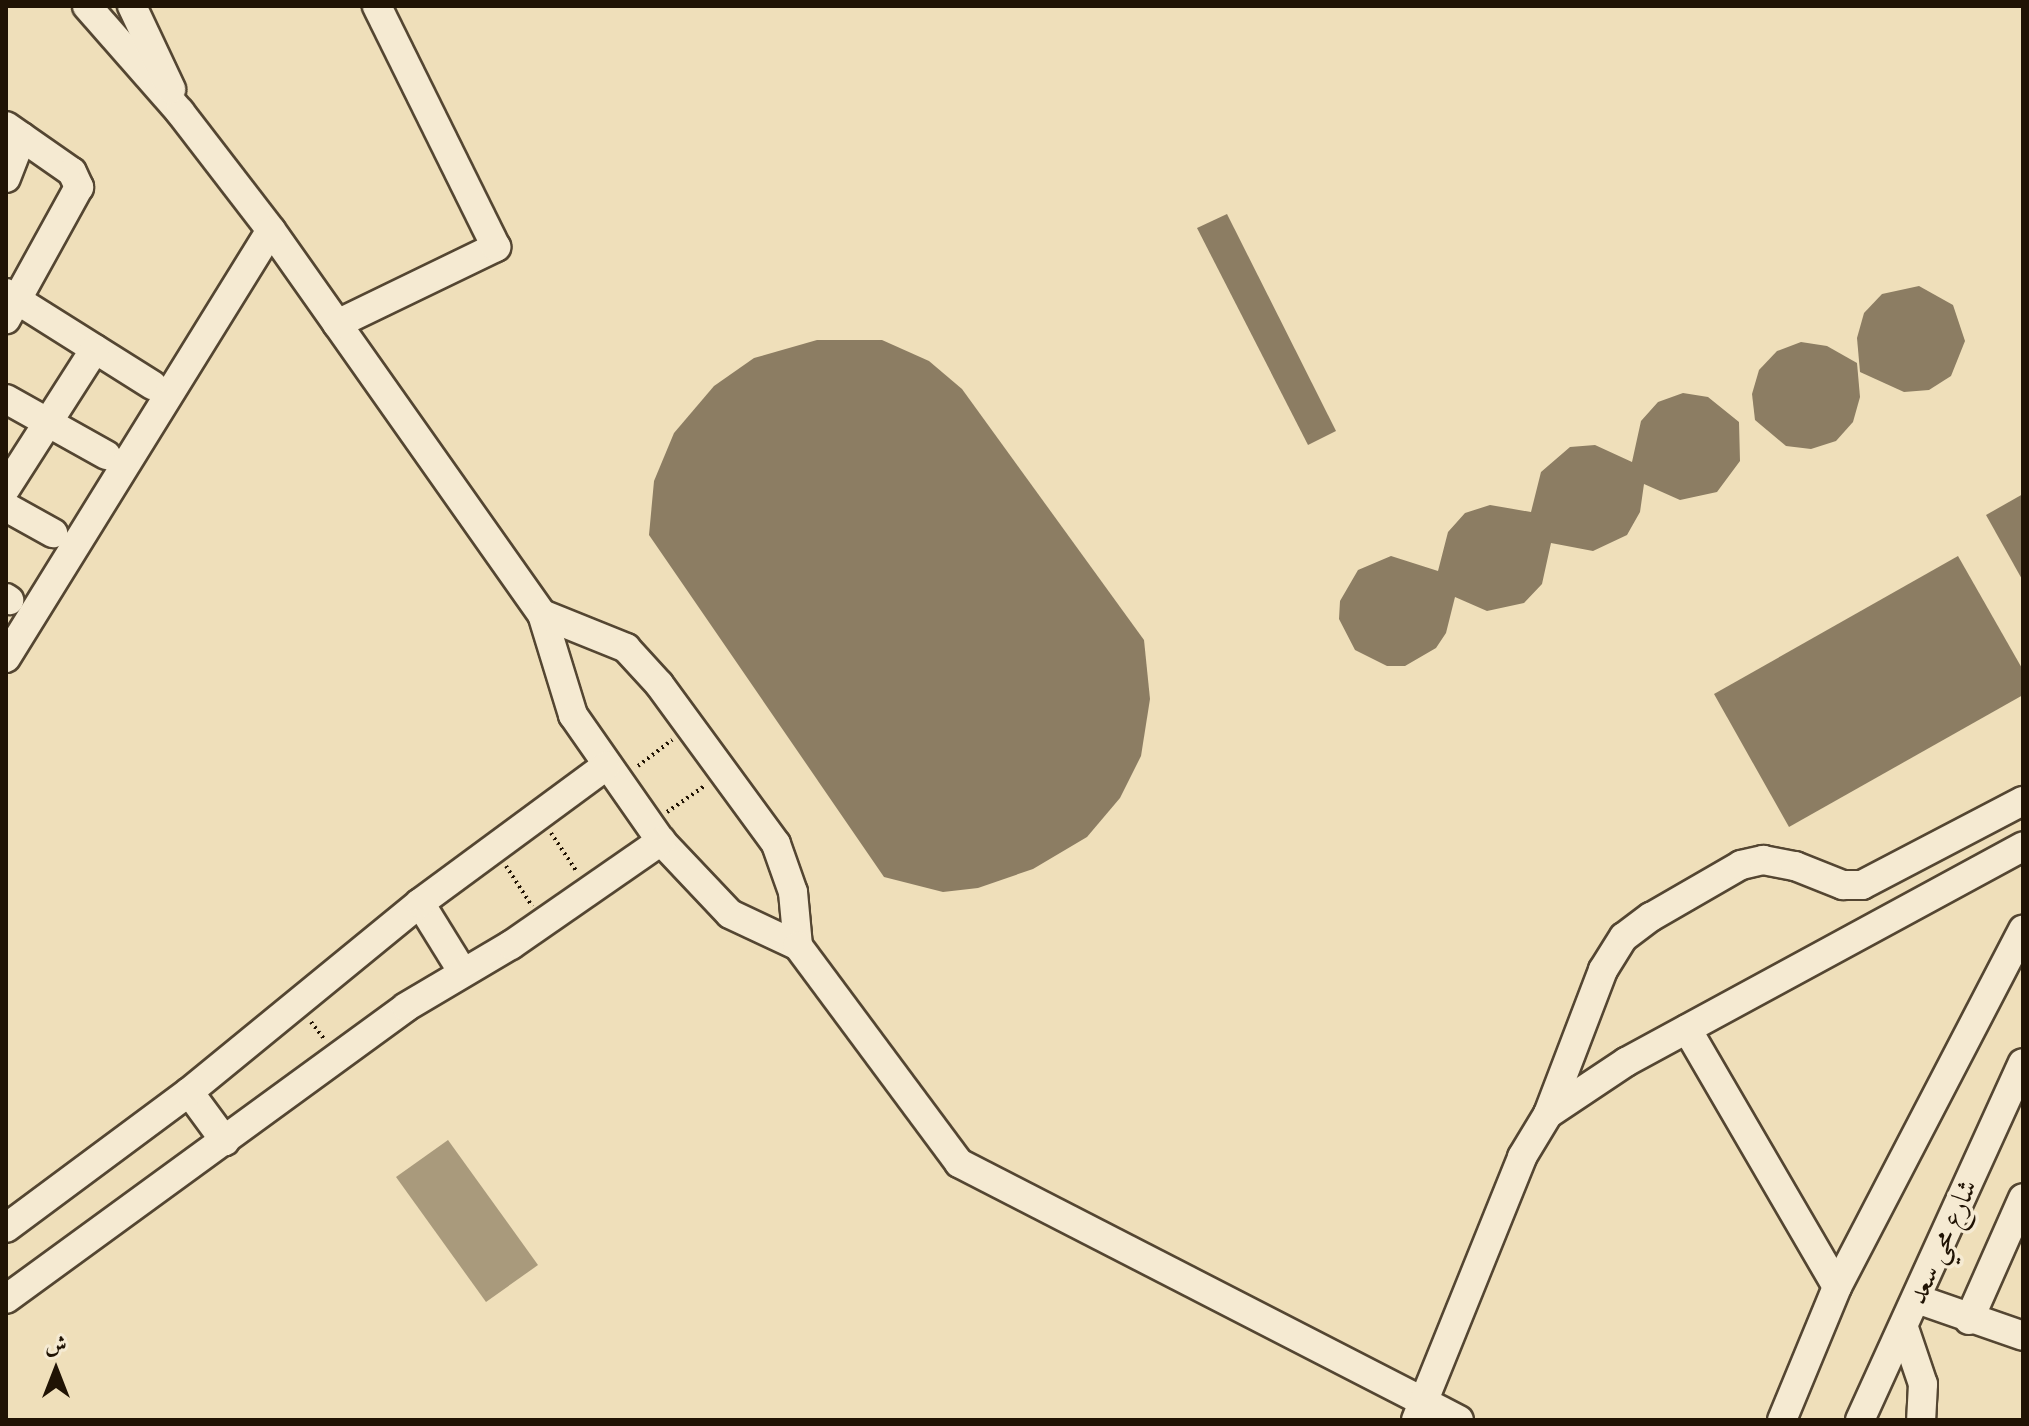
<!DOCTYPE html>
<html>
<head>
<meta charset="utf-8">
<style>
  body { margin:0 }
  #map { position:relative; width:2029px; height:1426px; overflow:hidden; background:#efdfba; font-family:"Libre Bodoni",Amiri,serif }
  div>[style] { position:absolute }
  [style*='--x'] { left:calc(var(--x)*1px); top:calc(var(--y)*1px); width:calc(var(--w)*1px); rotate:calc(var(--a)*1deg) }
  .water>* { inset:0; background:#a99a7c }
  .building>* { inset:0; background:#8c7d63 }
  .path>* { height:4px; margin-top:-2px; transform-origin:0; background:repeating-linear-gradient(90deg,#201304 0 2px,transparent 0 6px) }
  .roads { filter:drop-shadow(2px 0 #544632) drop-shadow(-2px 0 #544632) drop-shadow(0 2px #544632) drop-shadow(0 -2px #544632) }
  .minor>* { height:28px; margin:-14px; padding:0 14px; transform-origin:14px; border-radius:14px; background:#f5ead2 }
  span { translate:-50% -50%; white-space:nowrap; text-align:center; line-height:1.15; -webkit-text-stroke:7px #f5ead2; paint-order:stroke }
  .street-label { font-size:28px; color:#201304 }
  .frame { position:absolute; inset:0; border:8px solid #201304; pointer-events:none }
  .north { position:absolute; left:16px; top:1330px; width:80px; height:80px; -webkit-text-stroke:6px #f5ead2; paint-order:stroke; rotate:0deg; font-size:22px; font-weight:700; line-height:32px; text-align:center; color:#201304 }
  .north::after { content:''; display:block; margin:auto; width:28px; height:36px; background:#201304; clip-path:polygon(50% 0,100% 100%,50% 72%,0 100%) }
</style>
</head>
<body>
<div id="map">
  <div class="water">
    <div style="clip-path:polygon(448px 1140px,538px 1265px,486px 1302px,396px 1177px)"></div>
  </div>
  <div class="building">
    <div style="clip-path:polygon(1227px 214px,1336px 431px,1308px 445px,1197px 228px)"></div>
    <div style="clip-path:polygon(1919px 286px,1953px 305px,1965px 341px,1951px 376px,1929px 390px,1904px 392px,1860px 372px,1857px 338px,1864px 313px,1882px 294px)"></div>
    <div style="clip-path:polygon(817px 340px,882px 340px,929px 361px,962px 389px,1144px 640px,1150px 699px,1141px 756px,1120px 798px,1087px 837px,1033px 869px,978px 888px,943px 892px,884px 877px,649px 535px,654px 481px,674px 433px,714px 386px,754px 358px)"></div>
    <div style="clip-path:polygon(1801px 342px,1827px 346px,1857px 363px,1860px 397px,1853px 422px,1836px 441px,1811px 449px,1786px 446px,1755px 420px,1752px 394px,1759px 370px,1777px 351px)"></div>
    <div style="clip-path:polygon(1683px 393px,1708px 397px,1739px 422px,1740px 461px,1717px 492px,1680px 500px,1644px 484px,1640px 512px,1627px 535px,1593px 551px,1551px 543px,1542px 584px,1524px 603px,1487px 611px,1455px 597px,1446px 633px,1436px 648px,1405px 666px,1387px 666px,1355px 650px,1339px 619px,1340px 601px,1358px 570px,1391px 556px,1438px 571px,1448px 532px,1465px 513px,1490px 505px,1531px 512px,1541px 472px,1570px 447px,1595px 445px,1632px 462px,1641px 421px,1658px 402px)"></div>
    <div style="clip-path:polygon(2023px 494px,2023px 581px,1986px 515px)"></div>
    <div style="clip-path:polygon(1958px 556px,2023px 670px,2023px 695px,1789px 827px,1714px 694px)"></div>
  </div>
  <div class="path">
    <div style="--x:638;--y:766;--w:43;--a:-37.4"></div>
    <div style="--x:667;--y:812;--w:47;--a:-34.7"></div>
    <div style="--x:551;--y:833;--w:47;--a:56.3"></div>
    <div style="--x:506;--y:866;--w:48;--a:57"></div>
    <div style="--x:311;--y:1022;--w:23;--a:52"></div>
  </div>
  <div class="roads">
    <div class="minor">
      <div style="--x:87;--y:6;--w:141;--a:48.7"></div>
      <div style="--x:180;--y:112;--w:149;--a:52.4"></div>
      <div style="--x:271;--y:230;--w:470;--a:54.8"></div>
      <div style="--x:542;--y:614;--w:106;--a:72.9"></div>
      <div style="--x:573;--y:715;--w:154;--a:55.1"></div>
      <div style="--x:661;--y:841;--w:100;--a:46.6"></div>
      <div style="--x:730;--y:914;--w:75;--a:25.2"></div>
      <div style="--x:132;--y:6;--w:92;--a:64.8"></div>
      <div style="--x:6;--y:126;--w:80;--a:34.9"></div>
      <div style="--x:72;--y:172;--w:17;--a:65"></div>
      <div style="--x:79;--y:187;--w:151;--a:118.9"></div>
      <div style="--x:6;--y:178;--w:44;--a:-68.7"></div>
      <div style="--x:6;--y:293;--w:173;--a:32.2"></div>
      <div style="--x:337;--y:324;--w:177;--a:-25.8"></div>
      <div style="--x:496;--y:247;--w:269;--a:-116.3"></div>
      <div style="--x:6;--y:399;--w:115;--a:29.2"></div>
      <div style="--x:6;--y:488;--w:165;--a:-57.4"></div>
      <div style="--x:6;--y:507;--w:54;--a:29"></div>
      <div style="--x:6;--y:598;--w:4;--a:34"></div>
      <div style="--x:542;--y:614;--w:91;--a:22"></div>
      <div style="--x:626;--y:648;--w:49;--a:47.5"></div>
      <div style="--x:659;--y:684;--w:198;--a:53.8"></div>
      <div style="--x:776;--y:844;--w:51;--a:70.5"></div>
      <div style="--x:793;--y:892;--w:54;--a:84.7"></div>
      <div style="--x:798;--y:946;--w:270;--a:53.4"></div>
      <div style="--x:959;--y:1163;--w:562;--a:27.2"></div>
      <div style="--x:6;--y:658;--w:503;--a:-58.24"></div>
      <div style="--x:420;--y:903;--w:80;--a:58.3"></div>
      <div style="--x:1687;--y:1029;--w:298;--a:59.8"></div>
      <div style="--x:189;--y:1092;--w:61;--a:53.7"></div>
      <div style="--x:1548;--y:1114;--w:154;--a:-69.1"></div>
      <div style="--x:1603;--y:970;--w:39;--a:-58"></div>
      <div style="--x:1624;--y:937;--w:34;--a:-37"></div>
      <div style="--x:1651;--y:917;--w:104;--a:-30"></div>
      <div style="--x:1741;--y:865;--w:23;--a:-13"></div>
      <div style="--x:1763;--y:860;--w:33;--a:11"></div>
      <div style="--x:1795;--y:866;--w:52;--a:21.6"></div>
      <div style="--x:1843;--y:885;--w:19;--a:0"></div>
      <div style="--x:1862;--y:885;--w:182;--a:-27.6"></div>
      <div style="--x:6;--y:1228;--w:228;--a:-36.6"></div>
      <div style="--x:189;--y:1092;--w:298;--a:-39.3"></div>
      <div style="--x:420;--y:903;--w:231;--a:-36.4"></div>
      <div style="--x:6;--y:1299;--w:495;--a:-36.1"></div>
      <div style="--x:406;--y:1007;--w:122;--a:-30.6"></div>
      <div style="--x:511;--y:945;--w:183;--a:-34.7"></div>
      <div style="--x:1917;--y:1299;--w:112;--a:19.2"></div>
      <div style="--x:1969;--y:1320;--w:133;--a:-66.1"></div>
      <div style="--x:1904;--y:1328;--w:59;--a:71.3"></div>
      <div style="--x:1923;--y:1384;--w:36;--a:93"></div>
      <div style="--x:1416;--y:1420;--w:284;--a:-68"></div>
      <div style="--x:1522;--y:1157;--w:50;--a:-58.8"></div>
      <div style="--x:1548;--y:1114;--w:94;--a:-33.7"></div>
      <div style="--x:1626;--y:1062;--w:452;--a:-28.5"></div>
      <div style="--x:1782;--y:1420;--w:144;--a:-67.5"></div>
      <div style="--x:1837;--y:1287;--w:403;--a:-62.5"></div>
      <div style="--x:1860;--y:1420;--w:392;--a:-65.5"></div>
    </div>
  </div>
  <div class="street-label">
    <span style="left:1943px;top:1242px;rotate:-66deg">شارع محي سعد</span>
  </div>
  <div class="frame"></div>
  <div class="north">ش</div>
</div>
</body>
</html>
